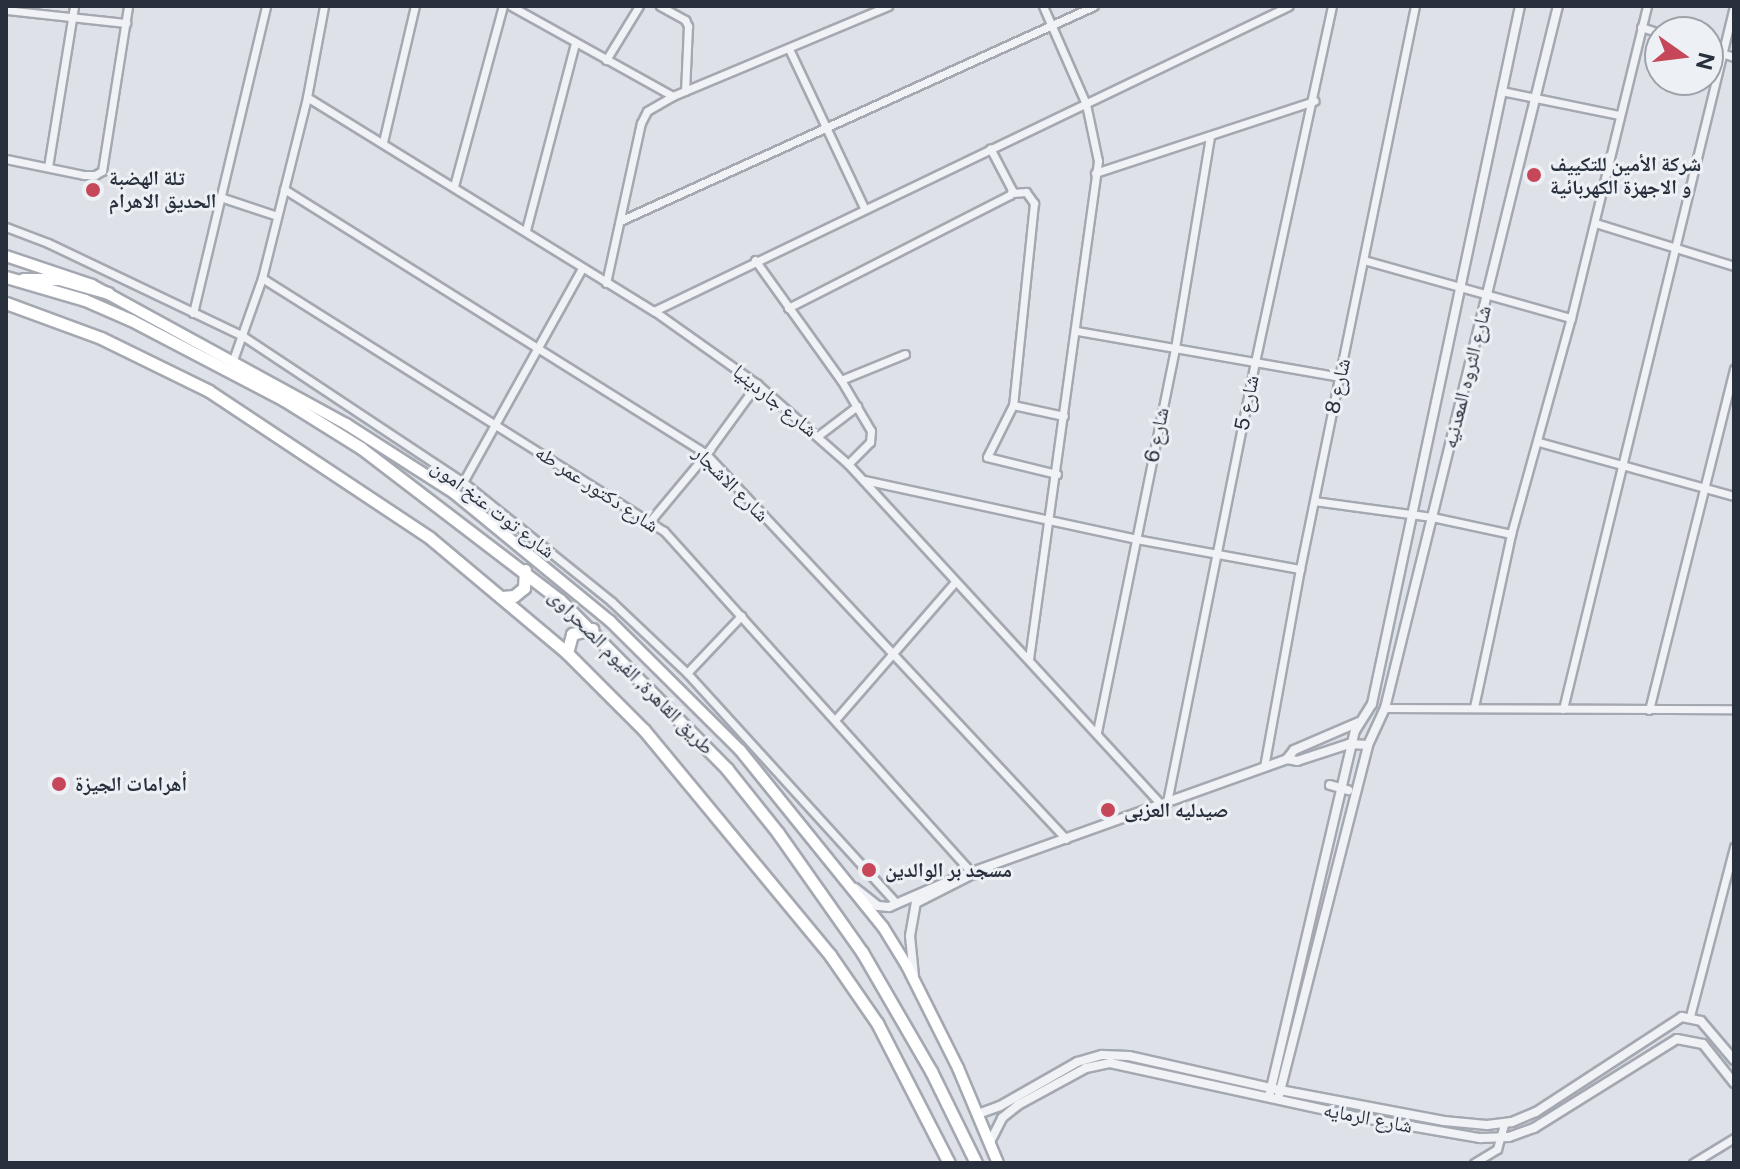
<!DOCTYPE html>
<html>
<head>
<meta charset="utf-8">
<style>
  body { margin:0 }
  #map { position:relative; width:1740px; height:1169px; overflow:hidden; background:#dee1e7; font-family:"Public Sans","Noto Naskh Arabic",sans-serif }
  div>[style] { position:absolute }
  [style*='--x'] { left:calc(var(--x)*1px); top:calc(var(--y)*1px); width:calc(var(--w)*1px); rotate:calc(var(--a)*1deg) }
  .roads { filter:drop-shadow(2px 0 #a4a8b1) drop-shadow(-2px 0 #a4a8b1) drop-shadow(0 2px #a4a8b1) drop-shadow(0 -2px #a4a8b1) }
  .minor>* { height:7px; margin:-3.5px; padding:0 3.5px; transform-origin:3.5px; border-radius:3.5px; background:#f0f2f5 }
  .tertiary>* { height:8px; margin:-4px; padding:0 4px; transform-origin:4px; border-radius:4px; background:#f0f2f5 }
  .primary>* { height:10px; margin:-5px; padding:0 5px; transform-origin:5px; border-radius:5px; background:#fff }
  .trunk>* { height:11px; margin:-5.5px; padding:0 5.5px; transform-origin:5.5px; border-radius:5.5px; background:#fff }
  .dots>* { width:22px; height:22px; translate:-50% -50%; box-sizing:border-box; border:4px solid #edf0f4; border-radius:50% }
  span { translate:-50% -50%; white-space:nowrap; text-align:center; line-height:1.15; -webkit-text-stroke:6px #edf0f4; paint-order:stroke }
  .poi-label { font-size:20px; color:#282f3d; font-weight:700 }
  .left { translate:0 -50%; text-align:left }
  .street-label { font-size:20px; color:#282f3d }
  .frame { position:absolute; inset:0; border:8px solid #282f3d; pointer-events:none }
  .north { position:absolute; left:1644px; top:16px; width:80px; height:80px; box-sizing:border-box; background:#edf0f4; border:2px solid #9ea3ab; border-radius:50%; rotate:104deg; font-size:22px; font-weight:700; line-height:32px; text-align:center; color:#282f3d }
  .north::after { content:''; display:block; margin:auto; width:28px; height:36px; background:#c7475a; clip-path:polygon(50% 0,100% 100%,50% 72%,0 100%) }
</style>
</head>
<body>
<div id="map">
  <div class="roads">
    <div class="minor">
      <div style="--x:511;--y:6;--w:185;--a:29.1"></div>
      <div style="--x:660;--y:6;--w:29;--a:29"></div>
      <div style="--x:685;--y:20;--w:7;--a:63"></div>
      <div style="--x:688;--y:26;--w:65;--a:92.6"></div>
      <div style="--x:6;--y:10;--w:121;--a:6.2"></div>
      <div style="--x:1641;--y:27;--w:20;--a:18"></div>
      <div style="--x:789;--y:49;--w:176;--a:64.7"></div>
      <div style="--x:1708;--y:49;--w:27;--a:17"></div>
      <div style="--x:606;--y:60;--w:63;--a:-58.6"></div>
      <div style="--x:1501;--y:91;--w:120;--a:11.5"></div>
      <div style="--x:307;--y:97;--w:408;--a:31.7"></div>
      <div style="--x:654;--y:311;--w:126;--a:35.3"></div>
      <div style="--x:757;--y:384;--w:121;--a:41.3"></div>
      <div style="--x:848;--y:464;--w:462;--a:47.4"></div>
      <div style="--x:383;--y:142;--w:140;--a:-76.8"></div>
      <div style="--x:6;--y:159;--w:80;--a:11.6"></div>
      <div style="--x:84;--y:175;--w:11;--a:0"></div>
      <div style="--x:95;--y:175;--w:8;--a:-30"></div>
      <div style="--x:102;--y:171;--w:167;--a:-81"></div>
      <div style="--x:48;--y:167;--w:163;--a:-80.8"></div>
      <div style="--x:1095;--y:173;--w:231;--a:-18.2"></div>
      <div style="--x:454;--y:186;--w:187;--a:-74.8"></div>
      <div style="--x:284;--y:189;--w:498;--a:32.1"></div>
      <div style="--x:706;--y:454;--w:527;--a:46.92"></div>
      <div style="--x:1012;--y:193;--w:14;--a:-4"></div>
      <div style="--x:1026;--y:192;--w:14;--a:54"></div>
      <div style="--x:1034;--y:203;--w:203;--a:95.9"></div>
      <div style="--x:1013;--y:405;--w:58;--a:116.6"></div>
      <div style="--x:987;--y:457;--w:72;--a:13.7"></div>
      <div style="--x:220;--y:197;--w:60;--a:18.4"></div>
      <div style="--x:620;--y:221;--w:520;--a:-24.4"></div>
      <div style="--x:1595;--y:223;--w:145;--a:17.2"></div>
      <div style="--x:6;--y:227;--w:45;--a:20.9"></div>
      <div style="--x:48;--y:243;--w:216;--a:25.5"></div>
      <div style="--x:243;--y:336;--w:264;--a:33.6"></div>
      <div style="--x:463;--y:482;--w:191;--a:38.8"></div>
      <div style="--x:612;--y:602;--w:103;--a:43.4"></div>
      <div style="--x:687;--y:673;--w:311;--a:47.7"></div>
      <div style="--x:526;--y:230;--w:193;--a:-75.3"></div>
      <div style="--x:755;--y:260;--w:148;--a:54.4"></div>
      <div style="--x:841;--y:380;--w:59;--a:59.5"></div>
      <div style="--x:871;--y:431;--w:11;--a:95"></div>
      <div style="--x:870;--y:442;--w:31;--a:135"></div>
      <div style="--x:1364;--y:260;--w:215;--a:15.7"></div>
      <div style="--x:262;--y:278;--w:475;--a:32.2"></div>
      <div style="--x:664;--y:531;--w:462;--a:48"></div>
      <div style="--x:606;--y:283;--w:164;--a:-77.7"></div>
      <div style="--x:641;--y:123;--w:13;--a:-63"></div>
      <div style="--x:647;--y:111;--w:30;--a:-30"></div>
      <div style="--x:673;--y:96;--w:233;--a:-22.7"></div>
      <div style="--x:788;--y:308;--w:249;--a:-27"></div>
      <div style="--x:1010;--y:195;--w:5;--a:-68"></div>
      <div style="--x:1012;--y:190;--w:47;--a:-117.6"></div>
      <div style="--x:654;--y:311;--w:704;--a:-25.66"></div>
      <div style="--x:193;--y:313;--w:316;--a:-76.6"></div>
      <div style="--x:1077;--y:331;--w:267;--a:9.9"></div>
      <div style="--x:233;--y:360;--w:87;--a:-70.5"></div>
      <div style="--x:262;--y:278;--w:187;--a:-76"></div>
      <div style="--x:307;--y:97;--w:93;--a:-79.4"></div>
      <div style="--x:841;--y:380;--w:69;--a:-22.1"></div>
      <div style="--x:1013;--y:405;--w:52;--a:12.2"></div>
      <div style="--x:819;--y:435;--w:48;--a:-37.3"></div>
      <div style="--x:1539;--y:442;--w:202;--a:15.5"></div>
      <div style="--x:864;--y:480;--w:278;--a:12.2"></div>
      <div style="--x:1136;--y:539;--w:167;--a:10.4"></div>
      <div style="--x:463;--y:482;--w:245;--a:-60.9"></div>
      <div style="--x:1314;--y:501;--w:119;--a:7.7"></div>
      <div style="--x:1432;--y:517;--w:81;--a:12.1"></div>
      <div style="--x:651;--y:520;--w:86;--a:-50.2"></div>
      <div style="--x:706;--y:454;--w:87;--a:-53.9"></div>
      <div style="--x:1029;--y:659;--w:503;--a:-82.11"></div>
      <div style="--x:1098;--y:161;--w:58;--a:-101.9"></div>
      <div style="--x:1086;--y:104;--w:107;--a:-113.7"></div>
      <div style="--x:687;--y:673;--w:79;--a:-46.5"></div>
      <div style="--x:1474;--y:707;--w:177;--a:-77.9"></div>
      <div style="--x:1511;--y:534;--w:224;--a:-74.5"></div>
      <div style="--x:1571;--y:318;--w:321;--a:-76.3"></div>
      <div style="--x:1385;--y:708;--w:349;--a:0.2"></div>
      <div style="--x:1563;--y:709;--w:723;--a:-76.33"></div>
      <div style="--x:1649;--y:710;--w:352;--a:-76"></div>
      <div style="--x:835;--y:720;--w:183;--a:-49"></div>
      <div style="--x:1097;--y:732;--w:392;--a:-78.5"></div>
      <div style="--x:1175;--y:348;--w:215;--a:-80.6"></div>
      <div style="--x:1264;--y:767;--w:201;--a:-79.7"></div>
      <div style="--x:1300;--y:569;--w:575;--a:-78.46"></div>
      <div style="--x:1167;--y:802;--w:449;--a:-78.7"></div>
      <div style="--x:1255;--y:362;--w:364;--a:-77.8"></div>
      <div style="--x:1690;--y:1016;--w:175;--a:-75.4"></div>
      <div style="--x:1474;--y:1163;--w:27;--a:-31"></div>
      <div style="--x:1497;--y:1149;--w:26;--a:-74"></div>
      <div style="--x:1693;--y:1163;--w:48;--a:-31.4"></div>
    </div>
    <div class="tertiary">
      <div style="--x:1287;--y:759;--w:11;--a:-52"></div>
      <div style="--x:1294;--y:750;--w:71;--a:-23.3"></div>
      <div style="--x:1330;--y:785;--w:19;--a:16"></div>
      <div style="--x:855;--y:888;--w:29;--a:38"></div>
      <div style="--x:878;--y:906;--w:11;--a:5"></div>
      <div style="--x:889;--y:907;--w:75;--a:-23.5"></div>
      <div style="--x:958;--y:877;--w:350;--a:-19.7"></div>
      <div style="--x:1287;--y:759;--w:10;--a:11"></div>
      <div style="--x:1297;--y:761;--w:55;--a:-18.1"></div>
      <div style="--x:1349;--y:744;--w:19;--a:3"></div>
      <div style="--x:914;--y:976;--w:40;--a:-95.7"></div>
      <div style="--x:910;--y:936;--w:34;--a:-80"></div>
      <div style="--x:916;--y:903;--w:59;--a:-27"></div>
      <div style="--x:1269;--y:1097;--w:376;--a:-76.8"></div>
      <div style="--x:1355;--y:731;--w:32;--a:-58"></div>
      <div style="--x:1372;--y:704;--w:714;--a:-78.03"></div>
      <div style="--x:1278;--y:1099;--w:365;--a:-75.7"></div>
      <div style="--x:1368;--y:745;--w:41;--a:-65.3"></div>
      <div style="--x:1385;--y:708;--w:723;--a:-76.16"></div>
      <div style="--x:978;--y:1114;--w:23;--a:-20"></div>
      <div style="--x:1000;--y:1106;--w:89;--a:-29.7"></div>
      <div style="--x:1077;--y:1062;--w:26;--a:-16"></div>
      <div style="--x:1102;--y:1055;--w:27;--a:2"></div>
      <div style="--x:1129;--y:1056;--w:155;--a:12.7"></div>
      <div style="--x:1280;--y:1090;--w:167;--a:10.7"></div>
      <div style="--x:1444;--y:1121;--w:43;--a:5.3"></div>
      <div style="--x:1487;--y:1125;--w:25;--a:-7"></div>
      <div style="--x:1512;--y:1122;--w:26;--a:-23"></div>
      <div style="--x:1536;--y:1112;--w:174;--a:-33.1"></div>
      <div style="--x:1682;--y:1017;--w:19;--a:12"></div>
      <div style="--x:1701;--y:1021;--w:51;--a:49.8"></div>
      <div style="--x:990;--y:1142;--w:27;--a:-63"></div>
      <div style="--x:1002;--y:1118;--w:21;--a:-39"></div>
      <div style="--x:1018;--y:1105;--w:77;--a:-28.6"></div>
      <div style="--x:1086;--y:1068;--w:25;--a:-12"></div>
      <div style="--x:1110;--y:1063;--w:254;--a:12.3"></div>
      <div style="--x:1358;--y:1117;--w:124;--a:9.8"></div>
      <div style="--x:1480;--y:1138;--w:29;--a:-2"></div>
      <div style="--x:1509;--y:1137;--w:27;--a:-20"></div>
      <div style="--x:1534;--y:1128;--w:168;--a:-31.9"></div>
      <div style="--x:1677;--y:1039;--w:26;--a:11"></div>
      <div style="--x:1703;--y:1044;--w:50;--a:51.5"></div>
    </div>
    <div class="primary">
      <div style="--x:6;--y:256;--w:91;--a:18.6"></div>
      <div style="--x:92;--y:285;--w:290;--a:28.7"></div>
      <div style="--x:346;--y:424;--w:128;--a:32.6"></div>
      <div style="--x:454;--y:493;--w:202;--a:39.4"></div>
      <div style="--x:610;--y:621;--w:183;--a:44.8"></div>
      <div style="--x:740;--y:750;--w:228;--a:51.1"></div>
      <div style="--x:883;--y:927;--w:46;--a:58.4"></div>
      <div style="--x:907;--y:966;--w:114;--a:63.4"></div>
      <div style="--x:958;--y:1068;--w:103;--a:67.2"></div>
    </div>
    <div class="trunk">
      <div style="--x:6;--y:277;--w:82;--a:16.2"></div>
      <div style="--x:85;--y:300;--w:50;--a:23.5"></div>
      <div style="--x:131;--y:320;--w:173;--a:27.6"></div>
      <div style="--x:284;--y:400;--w:91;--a:31.9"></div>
      <div style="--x:361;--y:448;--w:250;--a:37.4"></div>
      <div style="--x:560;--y:600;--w:238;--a:45.3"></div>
      <div style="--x:727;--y:769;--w:82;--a:51.4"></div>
      <div style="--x:778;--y:833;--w:146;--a:54.8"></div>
      <div style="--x:862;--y:952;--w:138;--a:59.9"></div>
      <div style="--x:931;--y:1071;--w:102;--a:63.9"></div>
      <div style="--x:23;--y:279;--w:36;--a:0"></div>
      <div style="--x:59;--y:279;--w:51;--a:15.9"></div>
      <div style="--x:6;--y:303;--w:101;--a:20.2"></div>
      <div style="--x:101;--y:338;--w:120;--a:26.1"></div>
      <div style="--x:209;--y:391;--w:265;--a:33.6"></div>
      <div style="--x:430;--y:538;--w:179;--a:40"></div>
      <div style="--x:567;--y:653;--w:109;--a:45"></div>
      <div style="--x:644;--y:730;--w:292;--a:50.4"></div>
      <div style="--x:830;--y:955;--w:83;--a:55.3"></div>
      <div style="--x:877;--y:1023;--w:157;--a:62.8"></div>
      <div style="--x:502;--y:597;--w:12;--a:-5"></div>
      <div style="--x:514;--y:596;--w:13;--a:-39"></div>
      <div style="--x:524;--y:588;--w:18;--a:-87"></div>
      <div style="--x:567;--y:653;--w:20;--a:-75"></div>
      <div style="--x:572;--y:634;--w:21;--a:-14"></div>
    </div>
  </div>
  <div class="dots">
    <div style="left:1534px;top:175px;background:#c7475a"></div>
    <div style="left:93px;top:190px;background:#c7475a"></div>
    <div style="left:59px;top:784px;background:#c7475a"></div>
    <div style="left:1108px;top:810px;background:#c7475a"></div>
    <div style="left:869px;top:870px;background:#c7475a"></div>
  </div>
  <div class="poi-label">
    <span class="left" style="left:1550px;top:176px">شركة الأمين للتكييف<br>و الاجهزة الكهربائية</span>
    <span class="left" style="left:109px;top:190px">تلة الهضبة<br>الحديق الاهرام</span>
    <span class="left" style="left:75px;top:784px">أهرامات الجيزة</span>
    <span class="left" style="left:1124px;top:810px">صيدليه العزبى</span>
    <span class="left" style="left:885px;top:870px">مسجد بر الوالدين</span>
  </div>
  <div class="street-label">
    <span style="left:1467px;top:377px;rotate:-76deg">شارع الثروه المعدنيه</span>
    <span style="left:1338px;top:386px;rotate:-78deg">شارع 8</span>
    <span style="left:775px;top:401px;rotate:39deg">شارع جاردينيا</span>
    <span style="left:1247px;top:403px;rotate:-79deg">شارع 5</span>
    <span style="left:1157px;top:435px;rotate:-79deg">شارع 6</span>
    <span style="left:731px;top:484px;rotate:45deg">شارع الاشجار</span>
    <span style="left:597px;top:489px;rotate:33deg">شارع دكتور عمر طه</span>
    <span style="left:493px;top:509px;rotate:37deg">شارع توت عنخ امون</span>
    <span style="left:631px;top:672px;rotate:45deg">طريق القاهرة, الفيوم الصحراوى</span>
    <span style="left:1368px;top:1118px;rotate:11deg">شارع الرمايه</span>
  </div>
  <div class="frame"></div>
  <div class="north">N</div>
</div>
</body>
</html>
